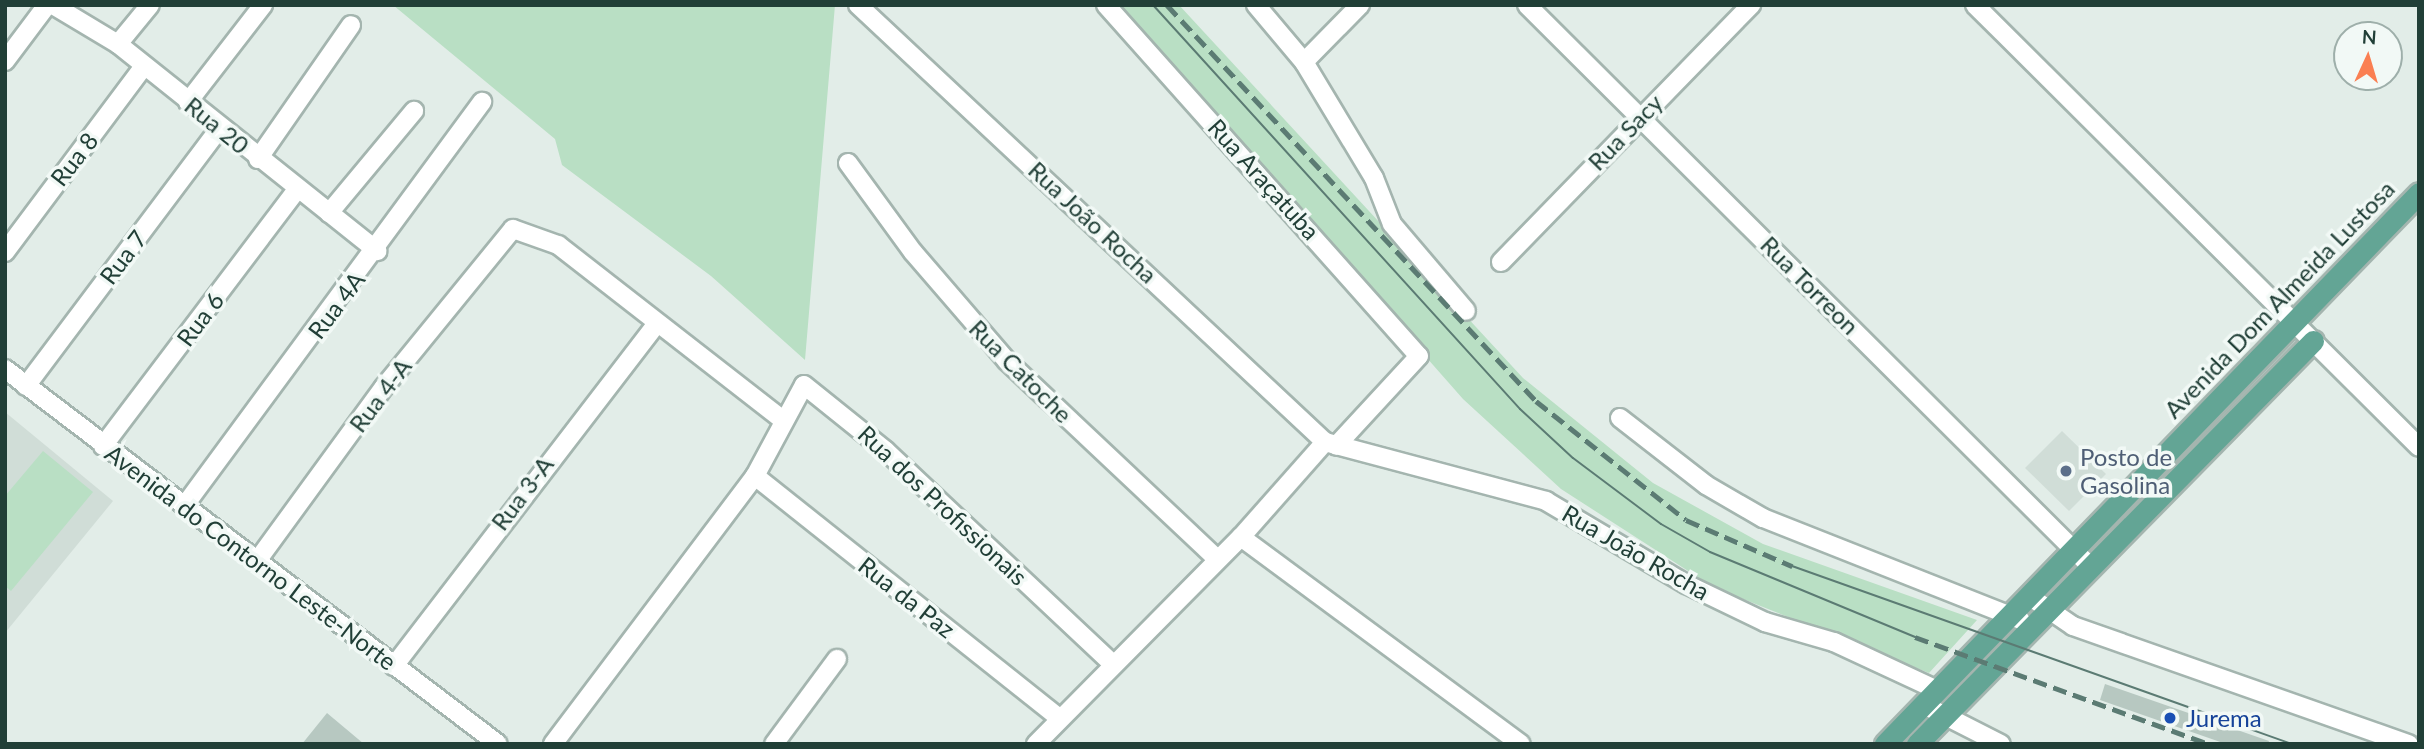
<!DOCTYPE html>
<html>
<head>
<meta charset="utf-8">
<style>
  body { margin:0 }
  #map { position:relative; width:2424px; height:749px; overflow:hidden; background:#e2ede8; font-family:Lato,sans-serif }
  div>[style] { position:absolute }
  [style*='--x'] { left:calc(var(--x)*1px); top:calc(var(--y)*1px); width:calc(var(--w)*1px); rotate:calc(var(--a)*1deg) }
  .built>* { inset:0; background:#d0ddd7 }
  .green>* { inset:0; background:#b9dfc4 }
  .building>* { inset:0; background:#b7c8c1 }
  .roads { filter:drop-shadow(2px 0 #a4b5af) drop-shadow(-2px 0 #a4b5af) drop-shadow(0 2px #a4b5af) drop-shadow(0 -2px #a4b5af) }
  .street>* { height:18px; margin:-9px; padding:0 9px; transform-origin:9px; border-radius:9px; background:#fff }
  .primary>* { height:21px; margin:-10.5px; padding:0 10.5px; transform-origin:10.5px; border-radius:10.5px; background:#63a595 }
  .tram>* { height:2px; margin:-1px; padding:0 1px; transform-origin:1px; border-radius:1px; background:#5b7b73 }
  .rail>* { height:5px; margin-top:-2.5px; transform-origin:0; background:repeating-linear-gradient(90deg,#5b7b73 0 14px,transparent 0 21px) }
  .dots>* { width:19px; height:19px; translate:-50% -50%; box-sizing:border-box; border:4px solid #f2f9f6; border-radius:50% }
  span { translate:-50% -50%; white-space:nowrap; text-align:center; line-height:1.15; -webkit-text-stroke:7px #f2f9f6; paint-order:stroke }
  .street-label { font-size:24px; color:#213f37 }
  .service-label { font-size:24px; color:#4e5e75 }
  .left { translate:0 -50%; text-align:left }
  .transit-label { font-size:24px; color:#164399 }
  .frame { position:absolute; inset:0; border:7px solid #213f37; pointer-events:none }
  .north { position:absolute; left:2333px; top:21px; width:70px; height:70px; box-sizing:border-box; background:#f2f9f6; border:2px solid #9eafaa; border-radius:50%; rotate:4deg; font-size:19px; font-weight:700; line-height:28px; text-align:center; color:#213f37 }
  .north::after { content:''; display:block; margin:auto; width:24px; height:32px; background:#fa7f52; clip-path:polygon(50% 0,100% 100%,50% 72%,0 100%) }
</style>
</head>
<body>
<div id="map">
  <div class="built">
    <div style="clip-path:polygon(5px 412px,113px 501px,5px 633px)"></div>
    <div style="clip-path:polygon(2062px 431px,2106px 474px,2069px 511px,2025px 468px)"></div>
  </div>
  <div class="green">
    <div style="clip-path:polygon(393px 5px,835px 5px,805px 360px,711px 276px,562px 165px,555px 139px)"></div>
    <div style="clip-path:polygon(1116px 5px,1179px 5px,1523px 378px,1653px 483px,1763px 544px,1977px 620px,1929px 673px,1713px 587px,1561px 489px,1463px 399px)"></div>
    <div style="clip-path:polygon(43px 451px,93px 492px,11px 591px,5px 586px,5px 496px)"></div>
  </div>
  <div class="building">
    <div style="clip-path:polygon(2105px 684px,2269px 741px,2268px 744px,2226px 744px,2100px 700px)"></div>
    <div style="clip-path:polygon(327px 713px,364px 744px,302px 744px)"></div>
  </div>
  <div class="roads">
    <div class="street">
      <div style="--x:53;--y:5;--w:76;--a:31"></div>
      <div style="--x:118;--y:44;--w:332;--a:38.6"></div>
      <div style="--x:858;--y:5;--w:640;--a:43.1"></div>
      <div style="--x:1325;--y:442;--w:229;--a:14.9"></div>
      <div style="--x:1546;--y:501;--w:163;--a:30.7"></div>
      <div style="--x:1686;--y:584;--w:88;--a:25.7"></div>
      <div style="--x:1765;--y:622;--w:72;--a:16.2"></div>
      <div style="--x:1834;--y:642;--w:114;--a:25"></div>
      <div style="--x:1106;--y:5;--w:470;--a:48.3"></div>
      <div style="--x:1419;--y:356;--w:122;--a:132.7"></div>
      <div style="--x:1256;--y:5;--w:75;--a:49.9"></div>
      <div style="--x:1304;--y:62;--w:135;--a:58.9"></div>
      <div style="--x:1374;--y:178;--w:49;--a:68.6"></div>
      <div style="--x:1392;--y:224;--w:114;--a:49.6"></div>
      <div style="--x:1527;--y:5;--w:796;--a:44.9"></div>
      <div style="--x:1975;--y:5;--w:626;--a:44.87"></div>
      <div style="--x:118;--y:44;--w:50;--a:-50.6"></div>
      <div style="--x:5;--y:61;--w:70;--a:-53.1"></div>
      <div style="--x:1304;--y:62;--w:80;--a:-45.5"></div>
      <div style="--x:188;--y:102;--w:123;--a:-52.3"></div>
      <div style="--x:258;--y:159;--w:163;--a:-55.2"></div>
      <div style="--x:848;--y:163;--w:110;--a:53.9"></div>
      <div style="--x:913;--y:252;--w:144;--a:49.2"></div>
      <div style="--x:1007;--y:361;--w:289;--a:43.3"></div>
      <div style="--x:329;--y:213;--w:133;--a:-50.2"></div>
      <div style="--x:5;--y:252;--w:232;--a:-53.2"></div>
      <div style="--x:1501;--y:262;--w:359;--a:-45.8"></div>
      <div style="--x:5;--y:369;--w:619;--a:37.26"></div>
      <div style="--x:26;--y:386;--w:321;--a:-53.1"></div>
      <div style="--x:1620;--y:418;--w:109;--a:37.9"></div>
      <div style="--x:1706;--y:485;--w:66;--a:30.1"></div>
      <div style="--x:1763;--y:518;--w:277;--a:21.6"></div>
      <div style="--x:103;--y:446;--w:320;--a:-52.9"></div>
      <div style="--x:755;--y:476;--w:389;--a:38.5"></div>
      <div style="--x:185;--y:505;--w:501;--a:-53.61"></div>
      <div style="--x:1241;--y:537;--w:348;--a:36.5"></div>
      <div style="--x:257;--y:561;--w:215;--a:-53.9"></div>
      <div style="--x:384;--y:387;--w:204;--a:-50.8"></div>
      <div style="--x:513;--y:229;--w:48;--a:19.6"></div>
      <div style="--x:558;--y:245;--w:286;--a:37.9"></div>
      <div style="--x:2029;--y:596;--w:53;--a:34.3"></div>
      <div style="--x:2073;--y:626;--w:356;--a:19.4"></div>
      <div style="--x:394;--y:666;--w:429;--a:-52.5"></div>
      <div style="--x:1924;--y:705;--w:86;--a:26.9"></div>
      <div style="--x:553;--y:744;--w:336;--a:-53"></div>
      <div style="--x:755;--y:476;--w:103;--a:-61.7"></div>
      <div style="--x:804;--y:385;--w:105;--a:38.8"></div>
      <div style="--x:886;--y:451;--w:308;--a:43.2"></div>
      <div style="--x:774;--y:744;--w:106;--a:-53.5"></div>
      <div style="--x:1036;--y:744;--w:291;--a:-45.3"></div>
      <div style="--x:1241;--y:537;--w:127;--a:-48.5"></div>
    </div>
    <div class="primary">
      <div style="--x:1885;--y:744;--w:767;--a:-45.9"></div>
      <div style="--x:1917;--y:744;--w:565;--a:-45.5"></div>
    </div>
  </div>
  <div class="tram">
    <div style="--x:1153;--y:5;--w:546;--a:47.75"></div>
    <div style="--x:1520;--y:409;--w:72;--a:42.8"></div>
    <div style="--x:1573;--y:458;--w:110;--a:36.9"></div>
    <div style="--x:1661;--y:524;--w:56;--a:29.7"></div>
    <div style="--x:1710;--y:552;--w:222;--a:22.5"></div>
    <div style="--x:1792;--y:566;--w:531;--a:19.6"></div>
  </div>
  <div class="rail">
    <div style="--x:1167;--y:5;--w:541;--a:47.02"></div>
    <div style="--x:1536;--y:401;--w:191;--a:38.4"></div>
    <div style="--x:1686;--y:520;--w:116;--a:23.5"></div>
    <div style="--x:1915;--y:637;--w:313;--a:20"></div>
  </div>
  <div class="dots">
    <div style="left:2066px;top:471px;background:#5c6f8a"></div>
    <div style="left:2170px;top:718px;background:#1a4fb4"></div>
  </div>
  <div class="street-label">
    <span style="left:217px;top:125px;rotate:39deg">Rua 20</span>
    <span style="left:1625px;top:132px;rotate:-46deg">Rua Sacy</span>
    <span style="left:74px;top:159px;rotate:-52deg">Rua 8</span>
    <span style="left:1264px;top:179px;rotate:48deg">Rua Araçatuba</span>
    <span style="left:1093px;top:222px;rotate:43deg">Rua João Rocha</span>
    <span style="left:123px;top:257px;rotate:-53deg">Rua 7</span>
    <span style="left:1810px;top:285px;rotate:45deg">Rua Torreon</span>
    <span style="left:2279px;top:299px;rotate:-46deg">Avenida Dom Almeida Lustosa</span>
    <span style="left:336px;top:305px;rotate:-53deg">Rua 4A</span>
    <span style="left:200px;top:319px;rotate:-53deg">Rua 6</span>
    <span style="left:1021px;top:371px;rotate:45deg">Rua Catoche</span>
    <span style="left:380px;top:395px;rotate:-53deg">Rua 4-A</span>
    <span style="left:522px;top:493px;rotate:-53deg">Rua 3-A</span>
    <span style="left:943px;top:505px;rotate:43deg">Rua dos Profissionais</span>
    <span style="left:1636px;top:552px;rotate:30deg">Rua João Rocha</span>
    <span style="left:251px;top:557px;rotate:37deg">Avenida do Contorno Leste-Norte</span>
    <span style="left:907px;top:597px;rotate:38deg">Rua da Paz</span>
  </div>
  <div class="service-label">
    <span class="left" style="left:2080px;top:471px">Posto de<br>Gasolina</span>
  </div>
  <div class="transit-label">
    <span class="left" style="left:2186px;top:718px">Jurema</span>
  </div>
  <div class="frame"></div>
  <div class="north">N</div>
</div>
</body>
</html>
